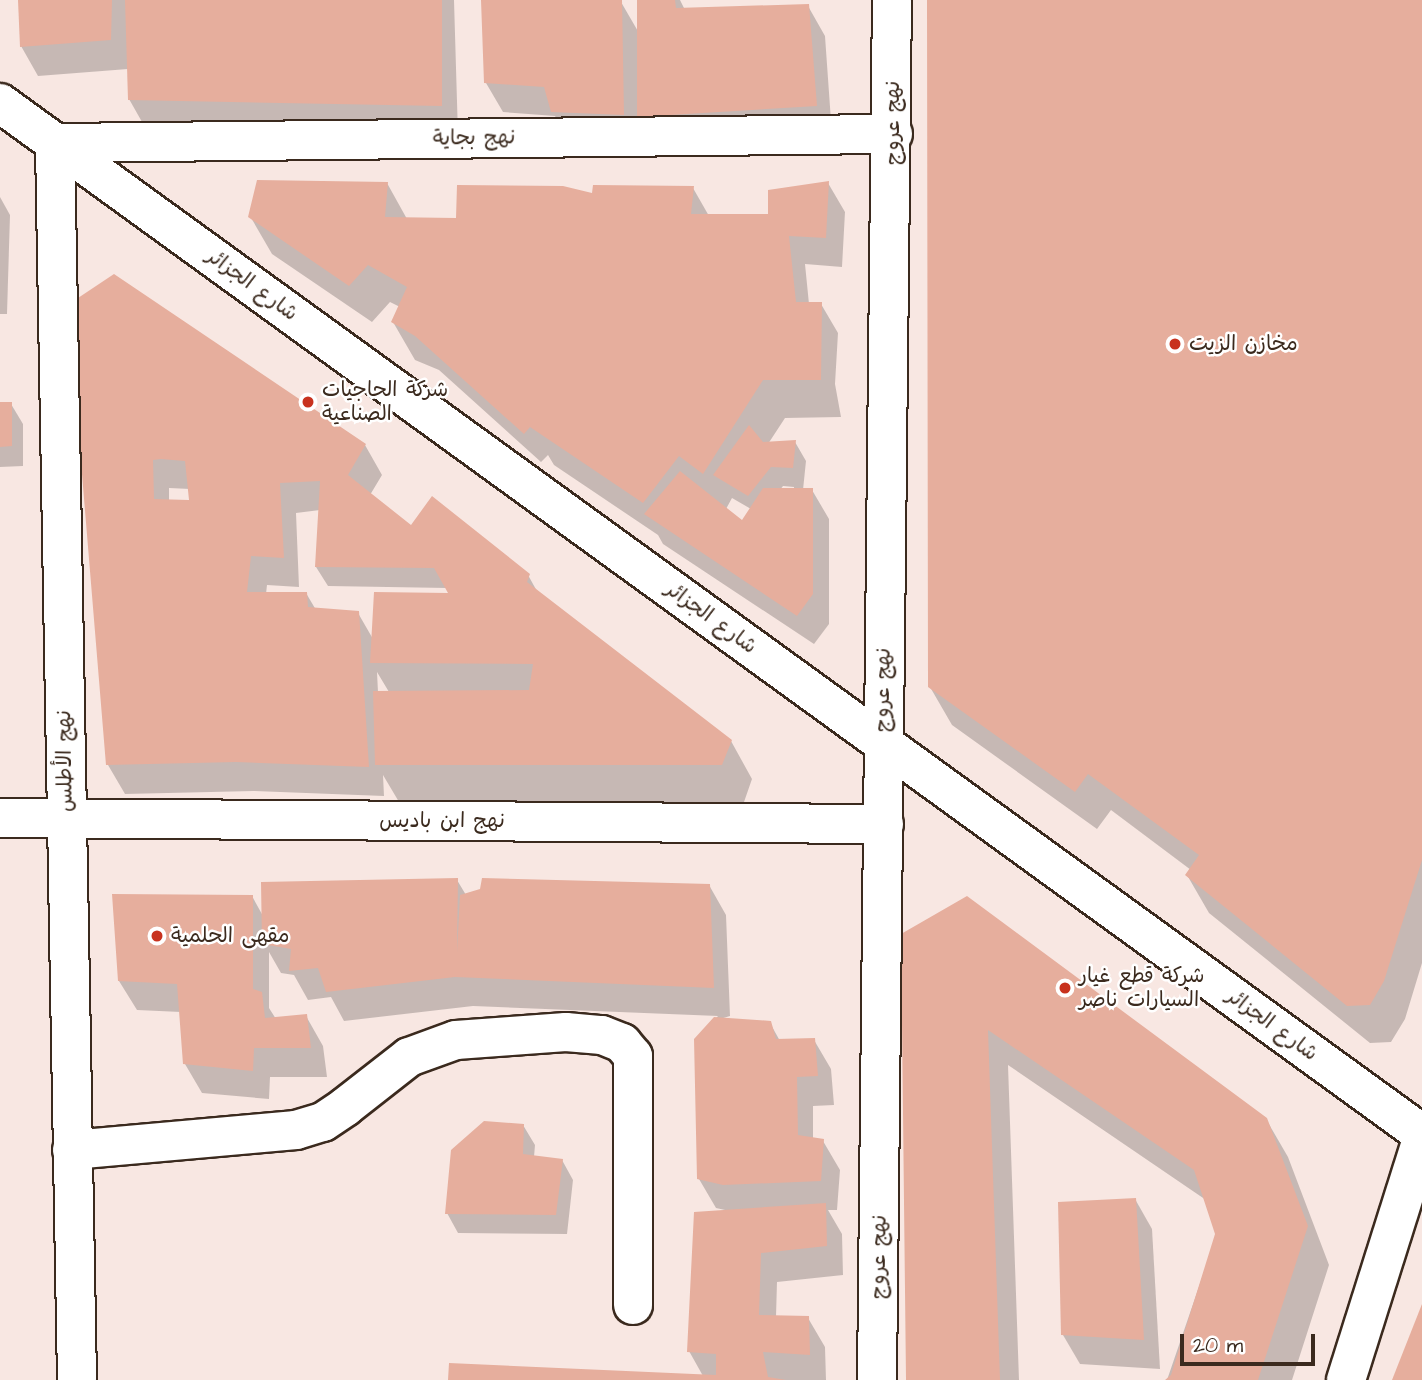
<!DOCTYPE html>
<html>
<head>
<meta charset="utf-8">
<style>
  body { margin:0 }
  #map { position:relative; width:1422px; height:1380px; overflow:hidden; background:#f8e7e2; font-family:"Architects Daughter","Playpen Sans Arabic",sans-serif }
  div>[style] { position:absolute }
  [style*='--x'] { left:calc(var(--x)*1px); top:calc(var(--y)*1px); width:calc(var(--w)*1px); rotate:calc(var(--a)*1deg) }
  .shadow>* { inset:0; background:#0003 }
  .building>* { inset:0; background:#e6ae9d }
  .roads { filter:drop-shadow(2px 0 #3b2a1e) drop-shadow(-2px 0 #3b2a1e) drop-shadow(0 2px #3b2a1e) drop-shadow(0 -2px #3b2a1e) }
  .minor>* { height:38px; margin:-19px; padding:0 19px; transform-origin:19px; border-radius:19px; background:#fff }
  .tertiary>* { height:38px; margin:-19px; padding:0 19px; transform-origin:19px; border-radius:19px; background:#fff }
  .dots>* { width:19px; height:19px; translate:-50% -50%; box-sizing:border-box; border:4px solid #fff; border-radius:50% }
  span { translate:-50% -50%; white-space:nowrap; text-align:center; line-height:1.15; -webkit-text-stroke:5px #fff; paint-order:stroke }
  .street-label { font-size:21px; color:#3b2a1e }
  .poi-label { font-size:21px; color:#3b2a1e }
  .left { translate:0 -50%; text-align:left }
  .scale { position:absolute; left:1180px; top:1334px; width:135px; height:32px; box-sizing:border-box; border:4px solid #3b2a1e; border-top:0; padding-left:9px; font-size:21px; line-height:24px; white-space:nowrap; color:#3b2a1e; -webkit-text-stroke:5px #fff; paint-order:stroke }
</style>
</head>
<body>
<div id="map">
  <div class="shadow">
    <div style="clip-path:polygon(19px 0,454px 0,458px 135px,146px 129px,129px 99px,128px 69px,38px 76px,21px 46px)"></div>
    <div style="clip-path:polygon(483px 0,621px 2px,639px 33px,639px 0,680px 0,685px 10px,808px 6px,825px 36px,832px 135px,569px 141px,555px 116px,503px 112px,486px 83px)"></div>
    <div style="clip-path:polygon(929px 0,1422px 0,1422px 963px,1405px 1019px,1391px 1042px,1370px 1043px,1209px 913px,1187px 875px,1191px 870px,1111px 810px,1097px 829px,952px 725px,930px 687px)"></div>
    <div style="clip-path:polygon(evenodd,387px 183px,407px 219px,458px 220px,593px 195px,693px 188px,709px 216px,770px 216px,828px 183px,845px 212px,842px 267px,805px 264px,809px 304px,821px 304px,838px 333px,835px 384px,841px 417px,785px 418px,768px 444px,795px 442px,806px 461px,803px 490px,812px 490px,829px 519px,829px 624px,814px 644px,663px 544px,658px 535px,554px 465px,548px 455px,541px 462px,439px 370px,415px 360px,393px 322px,400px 307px,390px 302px,372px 322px,272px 254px,250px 216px,387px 183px,783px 486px,794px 487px,794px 490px,780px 490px,783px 486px,387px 183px,732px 498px,751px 509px,742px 522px,726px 509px,732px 498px)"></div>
    <div style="clip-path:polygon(0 197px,10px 215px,7px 314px,0 314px)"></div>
    <div style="clip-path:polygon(0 404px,11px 404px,23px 424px,23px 466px,0 467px)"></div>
    <div style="clip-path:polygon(evenodd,365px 445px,382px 475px,370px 495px,411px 528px,528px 575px,538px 593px,731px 741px,752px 779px,744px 802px,399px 802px,383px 775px,384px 796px,254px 791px,125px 794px,108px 765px,82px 462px,365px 445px,169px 488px,190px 489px,191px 502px,169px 501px,169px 488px,365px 445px,320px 510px,316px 567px,328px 586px,447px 588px,451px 595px,373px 639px,358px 613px,316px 610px,306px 593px,266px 594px,267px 585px,299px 587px,296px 513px,320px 510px,365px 445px,377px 672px,389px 692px,378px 692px,377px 672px)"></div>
    <div style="clip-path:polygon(457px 880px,466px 895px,709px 885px,726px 915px,730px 1016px,720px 1019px,770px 1023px,780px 1041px,814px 1040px,831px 1069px,834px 1105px,813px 1106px,813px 1139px,823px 1141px,840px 1170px,837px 1210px,828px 1210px,842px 1234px,843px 1275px,777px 1282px,776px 1317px,808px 1318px,825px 1347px,826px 1380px,450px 1380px,703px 1376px,689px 1351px,725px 1210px,716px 1208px,699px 1179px,696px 1040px,718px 1016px,473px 1006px,344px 1021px,331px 997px,308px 1000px,294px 975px,281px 973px,269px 952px,269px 1008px,276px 1019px,306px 1016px,323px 1046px,327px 1077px,270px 1077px,269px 1099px,202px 1093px,185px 1064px,181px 1012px,137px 1010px,119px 981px,252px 896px,263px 916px)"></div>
    <div style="clip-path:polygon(903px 935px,1266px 1119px,1288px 1157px,1329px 1265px,1292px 1380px,1167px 1380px,1217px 1234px,1206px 1200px,1008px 1065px,1019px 1380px,907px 1380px)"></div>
    <div style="clip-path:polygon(523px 1125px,535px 1145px,534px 1157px,562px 1160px,573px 1180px,567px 1234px,458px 1233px,447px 1213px)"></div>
    <div style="clip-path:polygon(1135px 1199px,1152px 1229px,1160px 1369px,1080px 1364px,1063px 1335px)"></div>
  </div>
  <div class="building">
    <div style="clip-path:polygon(18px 0,112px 0,111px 40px,20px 47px)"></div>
    <div style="clip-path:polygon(125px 0,442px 0,442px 106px,128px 100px)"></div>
    <div style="clip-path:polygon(481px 0,622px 0,624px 115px,551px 112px,544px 87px,484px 83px)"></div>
    <div style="clip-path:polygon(637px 0,675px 0,676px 8px,809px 4px,817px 106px,637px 117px)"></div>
    <div style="clip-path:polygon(927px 0,1422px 0,1422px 860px,1384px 981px,1370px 1005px,1347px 1006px,1185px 875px,1199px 855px,1088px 774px,1075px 792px,928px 687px)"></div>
    <div style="clip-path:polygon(257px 180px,388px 182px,385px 217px,456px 218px,457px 185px,563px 186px,592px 193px,593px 185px,694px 186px,691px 214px,768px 214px,768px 190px,829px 181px,826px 238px,789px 236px,796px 302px,822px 302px,821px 380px,763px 380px,703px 474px,679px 456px,643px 503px,530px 427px,524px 434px,415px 336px,391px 322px,407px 287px,368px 265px,349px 286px,248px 217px)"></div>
    <div style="clip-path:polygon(evenodd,114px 274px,366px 444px,348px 475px,411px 525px,432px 496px,530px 574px,527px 582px,732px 740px,722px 765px,375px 765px,373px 691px,529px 690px,533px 664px,370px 663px,374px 592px,448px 593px,434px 568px,315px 567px,320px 481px,280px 483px,284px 558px,251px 556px,247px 592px,307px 592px,308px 607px,359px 611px,369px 767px,236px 762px,106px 765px,81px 462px,75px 300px,114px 274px,161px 459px,185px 461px,189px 500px,154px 499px,153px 460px,161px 459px)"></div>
    <div style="clip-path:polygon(0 402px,12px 402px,12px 446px,0 447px)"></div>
    <div style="clip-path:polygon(749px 425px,763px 442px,796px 440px,793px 468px,771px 467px,748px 496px,713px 475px)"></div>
    <div style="clip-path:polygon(680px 471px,742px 520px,763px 488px,813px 488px,813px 594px,797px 616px,644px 514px)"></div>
    <div style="clip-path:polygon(458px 878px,457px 952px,460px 895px,480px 889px,482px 878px,710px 884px,714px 988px,455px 977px,326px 992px,318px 968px,289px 971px,291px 949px,262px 944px,261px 882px)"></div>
    <div style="clip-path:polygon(112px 894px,253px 895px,253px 989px,262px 992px,265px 1018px,307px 1014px,311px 1048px,254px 1048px,253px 1071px,183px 1064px,177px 984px,118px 981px)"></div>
    <div style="clip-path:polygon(967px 896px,1267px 1118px,1308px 1226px,1258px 1380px,1165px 1380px,1171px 1375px,1215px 1234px,1194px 1170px,988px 1030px,1000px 1380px,906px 1380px,901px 934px)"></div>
    <div style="clip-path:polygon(714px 1017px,771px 1021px,776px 1039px,815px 1038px,818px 1076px,797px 1077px,798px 1135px,824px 1139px,821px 1181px,723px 1185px,697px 1179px,694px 1039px)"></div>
    <div style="clip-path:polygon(484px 1121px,524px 1124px,523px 1154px,563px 1159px,556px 1215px,445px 1214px,451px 1150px)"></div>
    <div style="clip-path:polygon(1136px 1198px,1144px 1340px,1061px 1335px,1058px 1202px)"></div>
    <div style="clip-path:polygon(826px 1203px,827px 1246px,761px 1253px,759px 1315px,809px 1316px,810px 1355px,763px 1352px,768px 1377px,786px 1380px,448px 1380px,449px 1363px,716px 1375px,716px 1354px,687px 1352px,694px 1212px)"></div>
    <div style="clip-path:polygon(1422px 1304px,1422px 1380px,1392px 1380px)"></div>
  </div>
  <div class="roads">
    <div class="minor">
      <div style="--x:0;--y:818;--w:884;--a:0.39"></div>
      <div style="--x:72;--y:1150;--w:225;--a:-5.1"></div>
      <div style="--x:296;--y:1130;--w:28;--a:-17"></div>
      <div style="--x:323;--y:1122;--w:27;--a:-34"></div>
      <div style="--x:345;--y:1107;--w:81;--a:-38"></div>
      <div style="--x:409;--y:1057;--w:50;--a:-19.9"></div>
      <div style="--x:456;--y:1040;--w:110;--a:-4.2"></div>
      <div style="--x:566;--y:1032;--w:36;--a:5"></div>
      <div style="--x:602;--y:1035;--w:22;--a:22"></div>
      <div style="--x:622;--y:1043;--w:17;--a:50"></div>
      <div style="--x:633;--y:1056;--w:249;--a:90"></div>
      <div style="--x:77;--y:1380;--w:1237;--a:-91.02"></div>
      <div style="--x:55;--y:143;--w:838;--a:-0.62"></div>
      <div style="--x:877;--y:1380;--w:1380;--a:-89.38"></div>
    </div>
    <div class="tertiary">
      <div style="--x:0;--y:103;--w:1756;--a:35.94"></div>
      <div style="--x:1346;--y:1380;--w:253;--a:-72.5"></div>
    </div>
  </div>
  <div class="dots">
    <div style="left:1175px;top:344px;background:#c8321e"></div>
    <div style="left:308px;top:402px;background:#c8321e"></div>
    <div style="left:157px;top:936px;background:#c8321e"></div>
    <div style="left:1065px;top:988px;background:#c8321e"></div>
  </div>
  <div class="street-label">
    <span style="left:893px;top:123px;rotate:-90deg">نهج عروج</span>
    <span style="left:474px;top:138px;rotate:-1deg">نهج بجاية</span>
    <span style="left:252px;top:285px;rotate:36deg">شارع الجزائر</span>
    <span style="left:711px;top:618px;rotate:36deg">شارع الجزائر</span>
    <span style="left:883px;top:690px;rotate:-89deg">نهج عروج</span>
    <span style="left:65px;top:761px;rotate:-91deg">نهج الأطلس</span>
    <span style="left:442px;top:821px">نهج ابن باديس</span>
    <span style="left:1272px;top:1025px;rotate:36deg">شارع الجزائر</span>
    <span style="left:879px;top:1257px;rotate:-89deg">نهج عروج</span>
  </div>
  <div class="poi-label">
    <span class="left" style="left:1189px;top:344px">مخازن الزيت</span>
    <span class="left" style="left:322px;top:402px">شركة الحاجيات<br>الصناعية</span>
    <span class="left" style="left:171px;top:936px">مقهى الحلمية</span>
    <span class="left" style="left:1079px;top:988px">شركة قطع غيار<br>السيارات ناصر</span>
  </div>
  <div class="scale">20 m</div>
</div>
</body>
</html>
